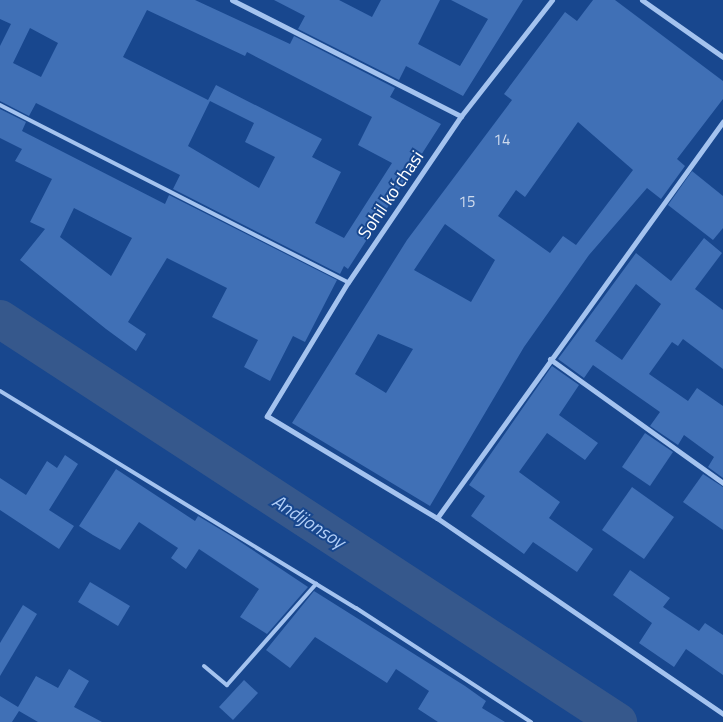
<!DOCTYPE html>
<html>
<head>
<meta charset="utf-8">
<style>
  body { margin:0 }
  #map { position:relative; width:723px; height:722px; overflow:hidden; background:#18478e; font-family:"Titillium Web",sans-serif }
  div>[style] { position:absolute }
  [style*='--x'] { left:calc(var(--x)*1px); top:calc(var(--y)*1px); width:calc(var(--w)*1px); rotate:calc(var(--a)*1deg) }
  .river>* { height:38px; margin:-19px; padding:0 19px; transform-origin:19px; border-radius:19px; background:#36588c }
  .building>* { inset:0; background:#4070b6 }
  .lane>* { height:4px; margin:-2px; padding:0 2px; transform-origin:2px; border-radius:2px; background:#a4c3ef }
  .street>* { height:5px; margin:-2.5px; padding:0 2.5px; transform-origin:2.5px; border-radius:2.5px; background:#a4c3ef }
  span { translate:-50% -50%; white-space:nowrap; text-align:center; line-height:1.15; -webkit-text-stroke:4px #18478e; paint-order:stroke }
  .number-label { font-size:15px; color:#cfdbed }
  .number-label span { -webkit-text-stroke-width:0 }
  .street-label { font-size:18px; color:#fff }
  .water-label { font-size:19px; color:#b0cdf6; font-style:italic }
</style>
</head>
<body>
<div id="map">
  <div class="river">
    <div style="--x:0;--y:319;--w:738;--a:33.11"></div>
  </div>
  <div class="building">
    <div style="clip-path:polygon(evenodd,0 0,195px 0,290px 44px,294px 36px,395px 88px,390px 97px,441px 124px,348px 269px,344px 266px,340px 274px,173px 189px,180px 175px,36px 103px,29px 116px,0 101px,0 46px,11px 24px,0 19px,0 0,147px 10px,245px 56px,247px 52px,372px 117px,358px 145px,392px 163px,344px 238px,315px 223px,341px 172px,312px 157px,322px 139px,216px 85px,208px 100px,123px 57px,147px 10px,0 0,30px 28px,58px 43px,41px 77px,13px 63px,30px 28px,0 0,210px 101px,254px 123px,245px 142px,275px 157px,259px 188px,188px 146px,210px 101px)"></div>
    <div style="clip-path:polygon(274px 0,339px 0,372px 17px,381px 0,440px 0,418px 44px,460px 66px,488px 19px,451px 0,523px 0,463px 96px,406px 66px,399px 80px,298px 29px,305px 16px)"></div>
    <div style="clip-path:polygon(evenodd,593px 0,615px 0,723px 81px,723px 99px,677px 159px,685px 166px,661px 199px,647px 188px,589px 255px,524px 347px,430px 506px,292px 423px,407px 240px,512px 100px,504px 94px,565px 12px,577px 21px,593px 0,578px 122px,633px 170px,576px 245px,563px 236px,550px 253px,498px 216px,516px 190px,525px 197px,578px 122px,593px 0,445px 224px,495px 260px,471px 302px,414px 270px,445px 224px,593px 0,378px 334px,413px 349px,386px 393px,355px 374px,378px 334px)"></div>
    <div style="clip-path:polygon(evenodd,0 109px,26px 122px,22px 131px,165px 204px,169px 195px,337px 280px,305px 342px,293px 336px,270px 381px,244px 367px,258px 340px,212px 317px,227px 288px,167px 258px,128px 322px,146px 334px,136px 351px,106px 329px,20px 260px,45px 229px,30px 222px,52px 179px,15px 161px,22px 149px,0 138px,0 109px,74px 208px,132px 238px,111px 276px,60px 237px,74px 208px)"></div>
    <div style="clip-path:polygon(692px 171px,723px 196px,723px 228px,713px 240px,668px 205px)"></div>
    <div style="clip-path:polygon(evenodd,704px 238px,722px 253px,695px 289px,723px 310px,723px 369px,683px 339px,678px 346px,672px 342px,649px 374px,688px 401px,697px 388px,723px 406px,723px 478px,708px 467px,714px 457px,684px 435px,678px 445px,650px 426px,660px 412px,593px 365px,584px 378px,558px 359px,636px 253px,671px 281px,704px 238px,636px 284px,661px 304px,622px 360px,595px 341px,636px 284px)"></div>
    <div style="clip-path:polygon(552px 366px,579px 385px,559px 415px,598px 443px,585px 460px,547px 433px,519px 472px,560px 502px,549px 518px,593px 549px,577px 572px,533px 542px,524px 554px,471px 516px,485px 496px,469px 485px)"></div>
    <div style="clip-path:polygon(645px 433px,673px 452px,650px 486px,622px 467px)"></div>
    <div style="clip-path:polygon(65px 455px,78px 464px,49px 510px,74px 526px,59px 549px,0 510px,0 478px,26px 495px,47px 461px,57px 468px)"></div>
    <div style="clip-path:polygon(116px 469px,195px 521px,198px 516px,233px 537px,308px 587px,267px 634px,240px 617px,259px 589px,199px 549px,186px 569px,171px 558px,178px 548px,139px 522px,120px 550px,93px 535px,79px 526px)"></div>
    <div style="clip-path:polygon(703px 474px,723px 487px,723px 530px,683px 502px)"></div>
    <div style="clip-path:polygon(632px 487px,674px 517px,644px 559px,602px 530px)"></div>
    <div style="clip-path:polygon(630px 570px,670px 598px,663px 607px,699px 631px,705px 623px,723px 635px,723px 675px,686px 649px,674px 667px,639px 643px,652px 623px,613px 595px)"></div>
    <div style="clip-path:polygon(90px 582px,130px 606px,118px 626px,78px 602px)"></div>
    <div style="clip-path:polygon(314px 591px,465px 686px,486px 701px,482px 708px,505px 722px,438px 722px,418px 709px,429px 691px,396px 669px,387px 683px,315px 637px,290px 668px,266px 650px)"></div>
    <div style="clip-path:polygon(23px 605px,37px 614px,0 676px,0 643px)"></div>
    <div style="clip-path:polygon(69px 669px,89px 681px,74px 707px,102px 722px,38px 722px,19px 711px,12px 722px,0 722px,0 696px,18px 707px,36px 676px,58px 688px)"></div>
    <div style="clip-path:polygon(244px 680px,258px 693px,233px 720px,219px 707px)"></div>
  </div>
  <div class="lane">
    <div style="--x:0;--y:105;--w:390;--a:27"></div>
    <div style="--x:0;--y:391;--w:417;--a:31.4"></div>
    <div style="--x:356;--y:608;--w:209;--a:33.1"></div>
    <div style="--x:204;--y:666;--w:30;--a:40"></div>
    <div style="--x:227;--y:685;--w:135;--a:-48.6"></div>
  </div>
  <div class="street">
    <div style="--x:232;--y:0;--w:257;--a:26.9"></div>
    <div style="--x:552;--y:0;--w:147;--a:128.1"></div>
    <div style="--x:461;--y:116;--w:201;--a:124.2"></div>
    <div style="--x:348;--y:282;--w:157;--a:121.2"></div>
    <div style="--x:267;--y:416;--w:198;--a:31"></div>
    <div style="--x:437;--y:518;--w:347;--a:34.4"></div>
    <div style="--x:642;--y:0;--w:99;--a:35.1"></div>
    <div style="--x:550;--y:359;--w:213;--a:35.6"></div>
    <div style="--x:437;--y:518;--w:489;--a:-54.2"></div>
  </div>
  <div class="number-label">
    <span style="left:502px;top:140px">14</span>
    <span style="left:467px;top:202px">15</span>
  </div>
  <div class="street-label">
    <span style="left:391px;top:195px;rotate:-56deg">Sohil koʻchasi</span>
  </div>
  <div class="water-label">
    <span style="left:309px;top:521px;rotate:33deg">Andijonsoy</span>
  </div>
</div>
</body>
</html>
